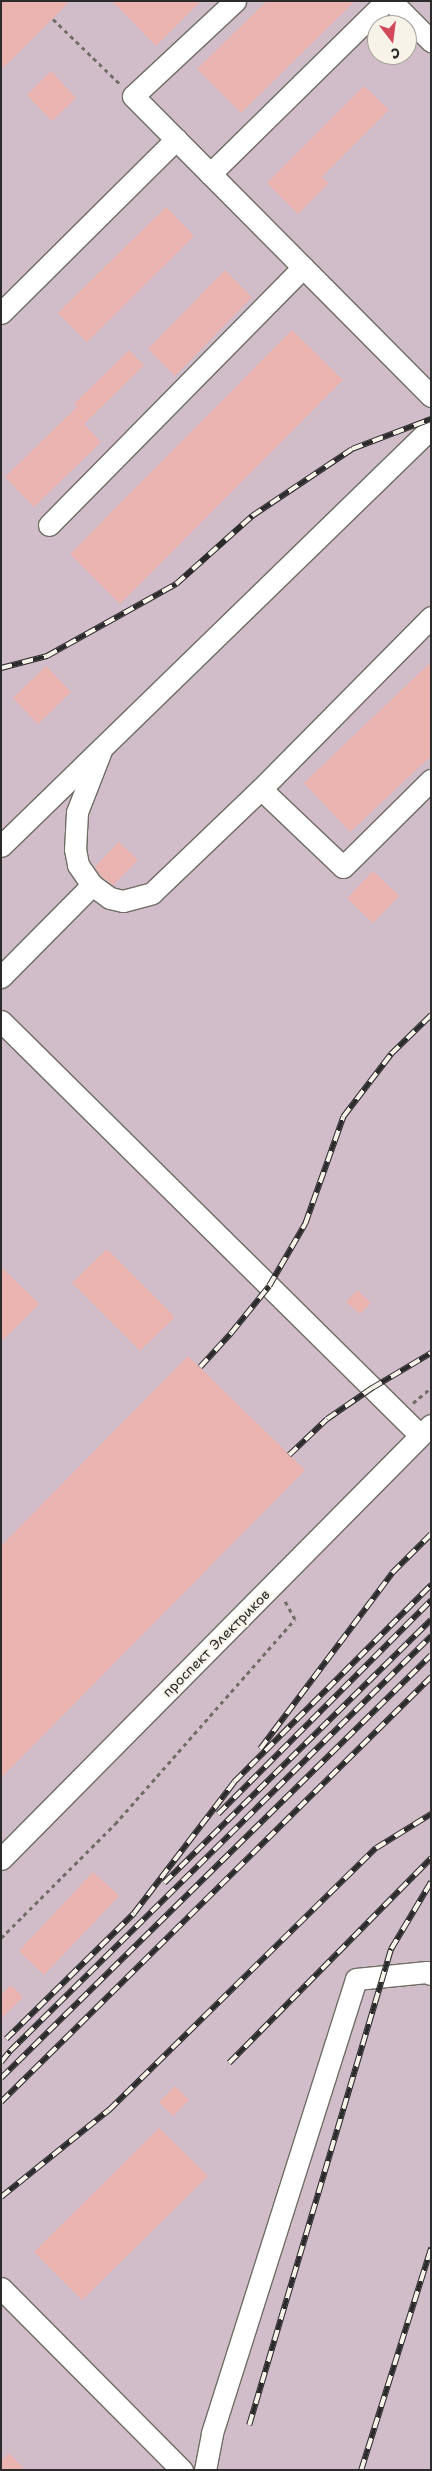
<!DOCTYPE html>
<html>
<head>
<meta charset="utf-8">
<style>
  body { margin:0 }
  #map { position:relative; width:432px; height:2471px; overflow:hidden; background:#eee8cf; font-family:"Shantell Sans",sans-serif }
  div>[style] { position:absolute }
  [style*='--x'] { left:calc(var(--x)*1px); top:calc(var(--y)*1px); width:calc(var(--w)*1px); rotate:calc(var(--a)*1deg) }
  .industrial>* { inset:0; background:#d1bdc9 }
  .building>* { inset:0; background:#ebb3af }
  .path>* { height:3px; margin-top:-1.5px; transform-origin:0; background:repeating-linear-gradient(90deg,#6f6d64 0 4px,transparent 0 8px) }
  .roads { filter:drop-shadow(1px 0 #6f6d64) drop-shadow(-1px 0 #6f6d64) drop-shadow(0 1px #6f6d64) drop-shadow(0 -1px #6f6d64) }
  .minor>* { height:21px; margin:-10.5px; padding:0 10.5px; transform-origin:10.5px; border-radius:10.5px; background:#fff }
  .rail>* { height:5.5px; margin-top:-2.75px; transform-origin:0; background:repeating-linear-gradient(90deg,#f7f3e8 0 11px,#2b2b2b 0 22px); box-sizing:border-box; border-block:1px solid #2b2b2b }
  span { translate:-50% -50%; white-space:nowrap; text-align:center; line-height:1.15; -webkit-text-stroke:4.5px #f7f3e8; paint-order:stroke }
  .street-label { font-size:14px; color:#2b2b2b }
  .frame { position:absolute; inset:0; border:2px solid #2b2b2b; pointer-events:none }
  .north { position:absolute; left:367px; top:15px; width:50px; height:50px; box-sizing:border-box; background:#f7f3e8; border:1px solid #a5a39c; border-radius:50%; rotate:165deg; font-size:14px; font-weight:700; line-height:20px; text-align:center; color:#2b2b2b }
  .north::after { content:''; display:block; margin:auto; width:18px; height:22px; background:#d1495b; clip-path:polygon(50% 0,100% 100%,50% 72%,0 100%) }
</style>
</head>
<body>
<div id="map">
  <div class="industrial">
    <div style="clip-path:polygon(evenodd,1px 1px,431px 1px,431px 2470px,1px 2470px,1px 1px,377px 25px,407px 25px,407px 55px,377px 55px,377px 25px)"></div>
  </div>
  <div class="building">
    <div style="clip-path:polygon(1px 1px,70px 1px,1px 70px)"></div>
    <div style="clip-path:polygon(112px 1px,201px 1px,156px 46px)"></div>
    <div style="clip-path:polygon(267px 1px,355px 1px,241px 113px,197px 69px)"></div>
    <div style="clip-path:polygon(51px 71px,76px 98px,52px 121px,27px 95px)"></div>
    <div style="clip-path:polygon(364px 86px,389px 110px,322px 177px,329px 183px,298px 214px,267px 183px)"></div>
    <div style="clip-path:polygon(166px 207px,194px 236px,87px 342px,58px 313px)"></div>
    <div style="clip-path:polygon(225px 270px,252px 297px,175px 376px,148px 349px)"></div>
    <div style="clip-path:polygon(292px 330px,343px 380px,120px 604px,70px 554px)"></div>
    <div style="clip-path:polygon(129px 350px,144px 365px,84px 424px,101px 442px,34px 507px,5px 477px,77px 407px,74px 404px)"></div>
    <div style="clip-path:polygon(431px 662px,431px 756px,350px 832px,304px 783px)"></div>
    <div style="clip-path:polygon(46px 666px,71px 692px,38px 724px,13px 698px)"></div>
    <div style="clip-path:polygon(119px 842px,138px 860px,113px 885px,101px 876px,95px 867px)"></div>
    <div style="clip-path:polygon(373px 871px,399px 896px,373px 923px,347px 898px)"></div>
    <div style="clip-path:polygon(107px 1249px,175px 1317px,140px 1351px,72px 1283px)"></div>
    <div style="clip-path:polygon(1px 1267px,39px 1304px,1px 1342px)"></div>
    <div style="clip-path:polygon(357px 1290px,371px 1303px,360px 1314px,346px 1302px)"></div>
    <div style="clip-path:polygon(188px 1356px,305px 1470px,1px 1778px,1px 1546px)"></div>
    <div style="clip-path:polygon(93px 1872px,119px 1896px,44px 1975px,19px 1951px)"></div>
    <div style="clip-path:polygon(11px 1985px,23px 1997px,1px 2019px,1px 1995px)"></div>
    <div style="clip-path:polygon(175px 2086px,189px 2100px,173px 2116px,159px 2102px)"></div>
    <div style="clip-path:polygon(159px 2128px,208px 2176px,82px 2300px,34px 2252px)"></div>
    <div style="clip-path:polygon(9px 2453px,25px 2470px,1px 2470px,1px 2461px)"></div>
  </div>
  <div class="path">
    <div style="--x:53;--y:19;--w:93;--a:44.1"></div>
    <div style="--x:413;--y:1403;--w:23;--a:-40"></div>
    <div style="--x:1;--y:1938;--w:161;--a:-45"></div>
    <div style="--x:115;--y:1824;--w:273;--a:-48.7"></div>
    <div style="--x:295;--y:1619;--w:23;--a:-119"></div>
  </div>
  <div class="roads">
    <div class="minor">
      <div style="--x:235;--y:1;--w:139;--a:137"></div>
      <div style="--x:133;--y:96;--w:423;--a:45.2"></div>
      <div style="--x:391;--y:1;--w:57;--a:45"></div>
      <div style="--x:210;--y:174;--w:247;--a:-44.5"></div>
      <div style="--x:1;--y:313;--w:247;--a:-44.8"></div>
      <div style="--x:49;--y:525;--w:362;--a:-45.4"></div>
      <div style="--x:102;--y:748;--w:69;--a:111.3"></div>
      <div style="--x:77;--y:812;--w:37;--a:93"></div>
      <div style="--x:75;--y:849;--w:16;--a:79"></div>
      <div style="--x:78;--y:865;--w:24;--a:55"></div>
      <div style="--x:92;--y:885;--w:22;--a:36"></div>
      <div style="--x:110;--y:898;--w:13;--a:13"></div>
      <div style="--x:123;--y:901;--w:30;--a:-15"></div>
      <div style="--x:152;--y:893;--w:151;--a:-43.7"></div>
      <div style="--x:261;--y:789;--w:113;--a:43.6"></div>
      <div style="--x:343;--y:867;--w:124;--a:-44.7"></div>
      <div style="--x:261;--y:789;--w:242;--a:-45.3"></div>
      <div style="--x:1;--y:846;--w:600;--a:-44.19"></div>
      <div style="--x:1;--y:977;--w:129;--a:-45.3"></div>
      <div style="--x:1;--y:1021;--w:589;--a:44.66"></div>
      <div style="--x:1;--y:1859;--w:611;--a:-45.27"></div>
      <div style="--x:1;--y:2288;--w:257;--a:45.2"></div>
      <div style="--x:205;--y:2470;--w:38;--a:-79"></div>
      <div style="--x:212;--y:2433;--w:476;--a:-72.4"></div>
      <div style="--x:356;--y:1979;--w:71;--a:-5.6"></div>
      <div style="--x:427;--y:1972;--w:4;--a:27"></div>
    </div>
  </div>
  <div class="rail">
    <div style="--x:1;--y:668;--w:48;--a:-14.6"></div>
    <div style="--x:47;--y:656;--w:148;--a:-29.2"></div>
    <div style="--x:176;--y:584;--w:102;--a:-41.8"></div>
    <div style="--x:252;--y:516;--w:120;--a:-33.8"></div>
    <div style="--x:352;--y:449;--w:85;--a:-20.8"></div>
    <div style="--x:200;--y:1367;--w:46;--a:-47.6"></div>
    <div style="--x:231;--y:1333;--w:60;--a:-51"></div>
    <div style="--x:269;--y:1286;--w:72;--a:-59.9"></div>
    <div style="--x:305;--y:1224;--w:114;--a:-70.4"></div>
    <div style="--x:343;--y:1117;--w:79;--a:-52.7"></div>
    <div style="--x:391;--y:1054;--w:56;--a:-44.3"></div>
    <div style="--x:289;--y:1455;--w:52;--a:-43.5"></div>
    <div style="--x:327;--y:1419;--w:55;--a:-34.6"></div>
    <div style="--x:372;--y:1388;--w:69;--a:-30.7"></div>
    <div style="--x:260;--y:1749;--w:220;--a:-53.1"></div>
    <div style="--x:392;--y:1573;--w:55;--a:-45"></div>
    <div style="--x:218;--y:1814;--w:302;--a:-45.1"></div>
    <div style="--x:164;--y:1883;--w:375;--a:-44.6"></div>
    <div style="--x:6;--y:2039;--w:180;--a:-44.5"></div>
    <div style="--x:134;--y:1913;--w:165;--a:-52.6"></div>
    <div style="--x:234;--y:1782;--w:279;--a:-45"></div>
    <div style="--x:1;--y:2062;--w:14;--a:-51"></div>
    <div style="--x:10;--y:2051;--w:591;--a:-44.59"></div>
    <div style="--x:229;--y:2063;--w:288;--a:-45.4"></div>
    <div style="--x:1;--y:2078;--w:603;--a:-44.53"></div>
    <div style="--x:1;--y:2102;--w:605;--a:-44.66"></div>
    <div style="--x:1;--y:2197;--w:139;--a:-38.9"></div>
    <div style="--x:109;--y:2110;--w:374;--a:-44.5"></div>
    <div style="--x:376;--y:1848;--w:65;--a:-31.7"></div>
    <div style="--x:249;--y:2425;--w:497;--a:-73.4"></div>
    <div style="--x:391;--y:1949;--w:78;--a:-59.2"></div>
    <div style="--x:361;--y:2470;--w:233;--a:-72.5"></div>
  </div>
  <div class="street-label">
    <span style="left:216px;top:1643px;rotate:-45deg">проспект Электриков</span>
  </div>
  <div class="frame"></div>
  <div class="north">С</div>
</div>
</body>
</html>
